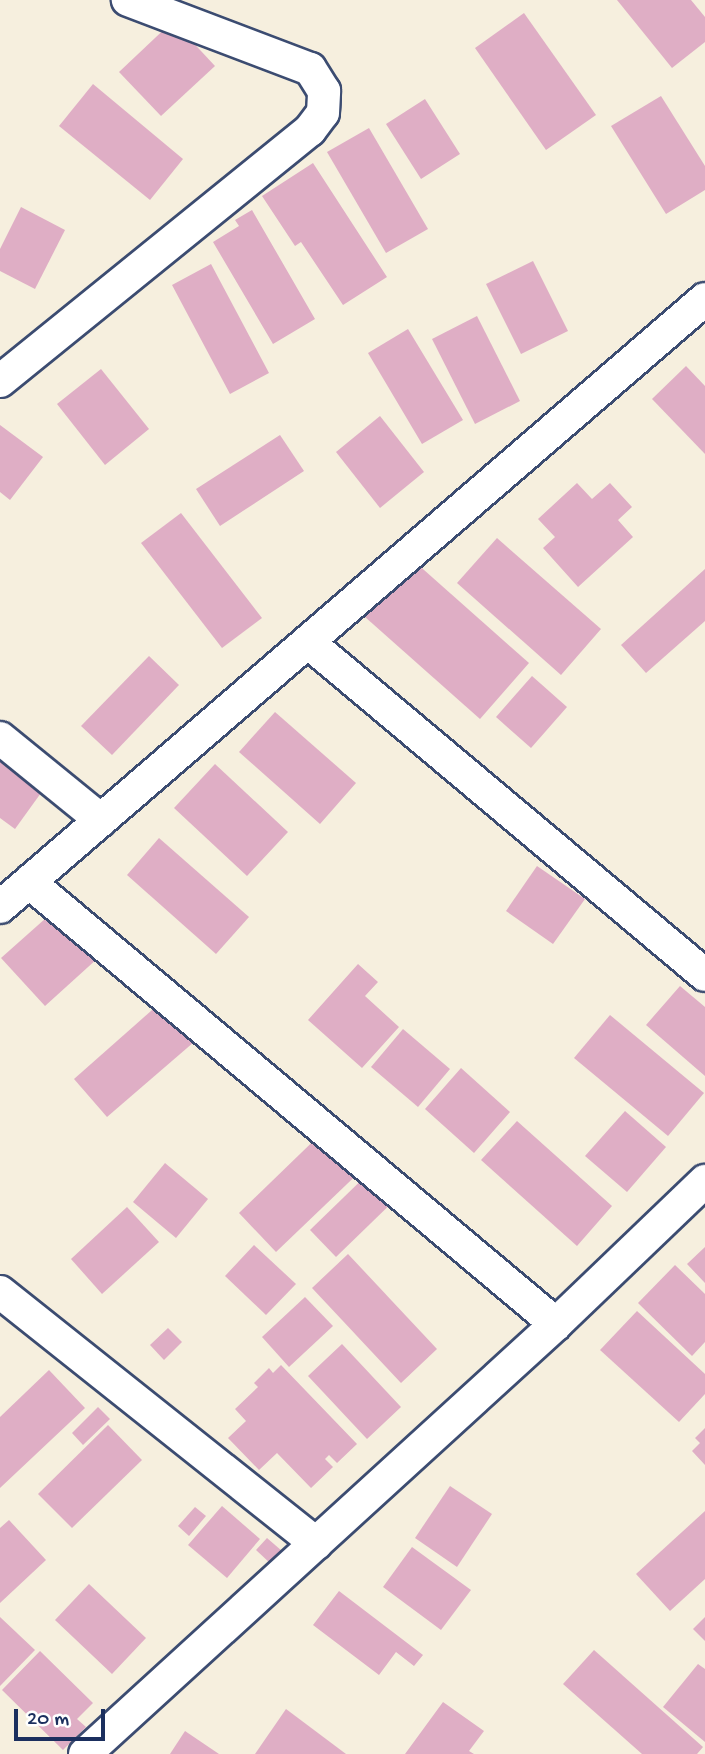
<!DOCTYPE html>
<html>
<head>
<meta charset="utf-8">
<style>
  body { margin:0 }
  #map { position:relative; width:705px; height:1754px; overflow:hidden; background:#f6efde; font-family:"Gochi Hand",sans-serif }
  div>[style] { position:absolute }
  [style*='--x'] { left:calc(var(--x)*1px); top:calc(var(--y)*1px); width:calc(var(--w)*1px); rotate:calc(var(--a)*1deg) }
  .building>* { inset:0; background:#dfaec5 }
  .roads { filter:drop-shadow(2px 0 #3c4c71) drop-shadow(-2px 0 #3c4c71) drop-shadow(0 2px #3c4c71) drop-shadow(0 -2px #3c4c71) }
  .street>* { height:32px; margin:-16px; padding:0 16px; transform-origin:16px; border-radius:16px; background:#fff }
  span { translate:-50% -50%; white-space:nowrap; text-align:center; line-height:1.15; -webkit-text-stroke:6px #fff; paint-order:stroke }
  .scale { position:absolute; left:14px; top:1709px; width:91px; height:32px; box-sizing:border-box; border:4px solid #1b2f5e; border-top:0; padding-left:9px; font-size:21px; line-height:24px; white-space:nowrap; color:#1b2f5e; -webkit-text-stroke:5px #fff; paint-order:stroke }
</style>
</head>
<body>
<div id="map">
  <div class="building">
    <div style="clip-path:polygon(617px 0,691px 0,705px 17px,705px 42px,672px 68px)"></div>
    <div style="clip-path:polygon(524px 13px,596px 115px,546px 150px,475px 48px)"></div>
    <div style="clip-path:polygon(173px 21px,215px 66px,161px 116px,119px 72px)"></div>
    <div style="clip-path:polygon(93px 84px,183px 159px,150px 200px,59px 126px)"></div>
    <div style="clip-path:polygon(661px 96px,705px 166px,705px 190px,666px 214px,611px 126px)"></div>
    <div style="clip-path:polygon(425px 99px,460px 154px,421px 179px,386px 124px)"></div>
    <div style="clip-path:polygon(369px 128px,428px 229px,386px 253px,327px 152px)"></div>
    <div style="clip-path:polygon(313px 163px,387px 277px,343px 305px,301px 242px,295px 246px,262px 196px)"></div>
    <div style="clip-path:polygon(21px 207px,65px 230px,35px 289px,0 271px,0 249px)"></div>
    <div style="clip-path:polygon(252px 210px,315px 319px,273px 344px,213px 242px,239px 226px,235px 220px)"></div>
    <div style="clip-path:polygon(533px 261px,568px 331px,521px 354px,486px 284px)"></div>
    <div style="clip-path:polygon(211px 264px,269px 373px,230px 394px,172px 285px)"></div>
    <div style="clip-path:polygon(477px 316px,520px 401px,475px 424px,432px 339px)"></div>
    <div style="clip-path:polygon(408px 329px,463px 420px,422px 444px,368px 353px)"></div>
    <div style="clip-path:polygon(686px 366px,705px 386px,705px 454px,652px 399px)"></div>
    <div style="clip-path:polygon(101px 369px,149px 429px,105px 465px,57px 404px)"></div>
    <div style="clip-path:polygon(380px 416px,424px 472px,380px 508px,336px 452px)"></div>
    <div style="clip-path:polygon(0 425px,43px 457px,10px 500px,0 492px)"></div>
    <div style="clip-path:polygon(280px 435px,304px 471px,220px 526px,196px 489px)"></div>
    <div style="clip-path:polygon(577px 483px,592px 499px,610px 483px,632px 507px,618px 520px,633px 537px,578px 587px,543px 548px,555px 537px,538px 519px)"></div>
    <div style="clip-path:polygon(181px 513px,262px 618px,222px 648px,141px 543px)"></div>
    <div style="clip-path:polygon(497px 538px,601px 629px,561px 675px,457px 583px)"></div>
    <div style="clip-path:polygon(406px 554px,529px 663px,480px 719px,356px 609px)"></div>
    <div style="clip-path:polygon(705px 569px,705px 621px,646px 673px,621px 645px)"></div>
    <div style="clip-path:polygon(149px 656px,179px 685px,112px 755px,81px 726px)"></div>
    <div style="clip-path:polygon(532px 676px,567px 707px,531px 748px,496px 717px)"></div>
    <div style="clip-path:polygon(275px 712px,356px 783px,320px 824px,239px 752px)"></div>
    <div style="clip-path:polygon(0 752px,46px 786px,15px 829px,0 818px)"></div>
    <div style="clip-path:polygon(215px 764px,288px 832px,247px 876px,174px 808px)"></div>
    <div style="clip-path:polygon(159px 838px,249px 917px,216px 954px,127px 875px)"></div>
    <div style="clip-path:polygon(537px 866px,585px 899px,553px 944px,506px 911px)"></div>
    <div style="clip-path:polygon(55px 910px,98px 958px,45px 1006px,1px 958px)"></div>
    <div style="clip-path:polygon(358px 964px,378px 982px,365px 996px,399px 1027px,362px 1068px,308px 1020px)"></div>
    <div style="clip-path:polygon(680px 986px,705px 1007px,705px 1076px,646px 1025px)"></div>
    <div style="clip-path:polygon(160px 1003px,194px 1042px,107px 1117px,74px 1079px)"></div>
    <div style="clip-path:polygon(610px 1015px,704px 1093px,668px 1136px,574px 1058px)"></div>
    <div style="clip-path:polygon(403px 1029px,450px 1069px,418px 1107px,371px 1067px)"></div>
    <div style="clip-path:polygon(461px 1068px,510px 1112px,474px 1153px,425px 1109px)"></div>
    <div style="clip-path:polygon(625px 1111px,666px 1147px,627px 1192px,585px 1156px)"></div>
    <div style="clip-path:polygon(517px 1121px,612px 1206px,577px 1246px,481px 1160px)"></div>
    <div style="clip-path:polygon(332px 1123px,370px 1162px,276px 1252px,239px 1213px)"></div>
    <div style="clip-path:polygon(165px 1163px,208px 1199px,176px 1238px,133px 1202px)"></div>
    <div style="clip-path:polygon(377px 1165px,403px 1192px,336px 1257px,310px 1230px)"></div>
    <div style="clip-path:polygon(127px 1207px,159px 1242px,102px 1294px,71px 1259px)"></div>
    <div style="clip-path:polygon(254px 1245px,296px 1284px,266px 1315px,225px 1276px)"></div>
    <div style="clip-path:polygon(705px 1247px,705px 1283px,687px 1264px)"></div>
    <div style="clip-path:polygon(348px 1254px,437px 1349px,401px 1383px,312px 1288px)"></div>
    <div style="clip-path:polygon(675px 1265px,705px 1294px,705px 1342px,692px 1356px,638px 1303px)"></div>
    <div style="clip-path:polygon(305px 1297px,333px 1326px,289px 1367px,262px 1337px)"></div>
    <div style="clip-path:polygon(637px 1311px,705px 1374px,705px 1394px,679px 1422px,600px 1350px)"></div>
    <div style="clip-path:polygon(168px 1328px,182px 1342px,164px 1360px,150px 1345px)"></div>
    <div style="clip-path:polygon(342px 1344px,401px 1407px,367px 1439px,308px 1376px)"></div>
    <div style="clip-path:polygon(281px 1365px,357px 1444px,337px 1463px,329px 1455px,325px 1459px,333px 1467px,311px 1488px,277px 1453px,259px 1470px,228px 1438px,246px 1421px,235px 1409px,258px 1387px,254px 1383px,269px 1368px,273px 1373px)"></div>
    <div style="clip-path:polygon(49px 1370px,85px 1408px,0 1488px,0 1417px)"></div>
    <div style="clip-path:polygon(98px 1407px,110px 1419px,83px 1445px,72px 1433px)"></div>
    <div style="clip-path:polygon(108px 1425px,142px 1460px,72px 1528px,38px 1494px)"></div>
    <div style="clip-path:polygon(705px 1428px,705px 1465px,692px 1451px,700px 1443px,695px 1438px)"></div>
    <div style="clip-path:polygon(450px 1486px,492px 1514px,457px 1567px,415px 1538px)"></div>
    <div style="clip-path:polygon(222px 1506px,260px 1539px,227px 1578px,188px 1545px)"></div>
    <div style="clip-path:polygon(195px 1507px,206px 1516px,189px 1536px,178px 1526px)"></div>
    <div style="clip-path:polygon(705px 1511px,705px 1579px,670px 1611px,636px 1574px)"></div>
    <div style="clip-path:polygon(9px 1520px,46px 1560px,0 1603px,0 1528px)"></div>
    <div style="clip-path:polygon(267px 1538px,282px 1551px,271px 1564px,256px 1550px)"></div>
    <div style="clip-path:polygon(412px 1547px,471px 1590px,441px 1630px,383px 1587px)"></div>
    <div style="clip-path:polygon(89px 1584px,146px 1638px,112px 1674px,55px 1620px)"></div>
    <div style="clip-path:polygon(339px 1591px,423px 1655px,414px 1666px,396px 1652px,379px 1675px,313px 1625px)"></div>
    <div style="clip-path:polygon(0 1617px,35px 1650px,0 1686px)"></div>
    <div style="clip-path:polygon(705px 1617px,705px 1641px,693px 1629px)"></div>
    <div style="clip-path:polygon(594px 1650px,703px 1747px,697px 1754px,642px 1754px,563px 1684px)"></div>
    <div style="clip-path:polygon(40px 1651px,93px 1703px,77px 1719px,86px 1727px,63px 1750px,2px 1690px)"></div>
    <div style="clip-path:polygon(698px 1664px,705px 1669px,705px 1742px,663px 1707px)"></div>
    <div style="clip-path:polygon(443px 1702px,484px 1731px,469px 1751px,474px 1754px,405px 1754px)"></div>
    <div style="clip-path:polygon(286px 1709px,346px 1754px,255px 1754px)"></div>
    <div style="clip-path:polygon(185px 1731px,219px 1754px,170px 1754px)"></div>
  </div>
  <div class="roads">
    <div class="street">
      <div style="--x:0;--y:381;--w:399;--a:-39"></div>
      <div style="--x:310;--y:130;--w:21;--a:-53"></div>
      <div style="--x:323;--y:113;--w:22;--a:-87"></div>
      <div style="--x:324;--y:91;--w:26;--a:-122"></div>
      <div style="--x:310;--y:69;--w:195;--a:-159.2"></div>
      <div style="--x:308;--y:642;--w:518;--a:39.99"></div>
      <div style="--x:0;--y:738;--w:130;--a:39.1"></div>
      <div style="--x:29;--y:882;--w:688;--a:39.99"></div>
      <div style="--x:0;--y:907;--w:931;--a:-40.77"></div>
      <div style="--x:0;--y:1292;--w:404;--a:38.5"></div>
      <div style="--x:85;--y:1754;--w:638;--a:-42.39"></div>
      <div style="--x:556;--y:1324;--w:207;--a:-43.8"></div>
    </div>
  </div>
  <div class="scale">20 m</div>
</div>
</body>
</html>
